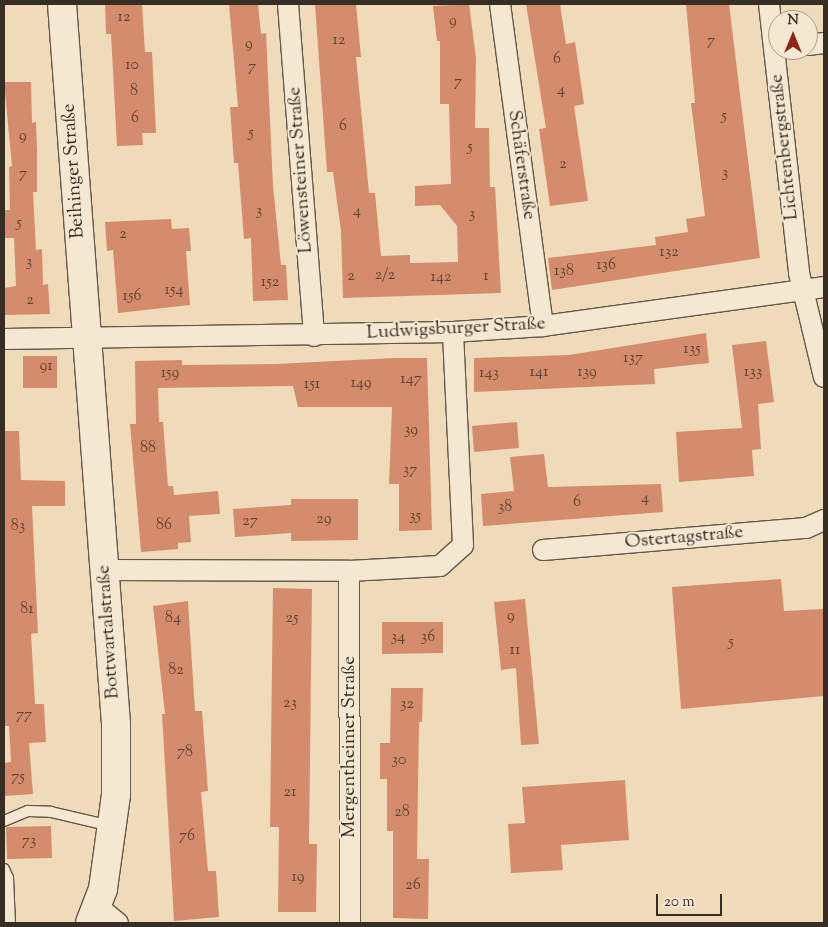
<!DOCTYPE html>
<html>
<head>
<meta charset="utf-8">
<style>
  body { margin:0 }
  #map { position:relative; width:828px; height:927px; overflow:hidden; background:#efdbba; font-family:"Sorts Mill Goudy",serif }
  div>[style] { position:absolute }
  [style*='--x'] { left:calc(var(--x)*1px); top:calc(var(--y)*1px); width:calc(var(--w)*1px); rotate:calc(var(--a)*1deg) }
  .building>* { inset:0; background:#d48c6c }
  .roads { filter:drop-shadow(1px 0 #64584a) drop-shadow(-1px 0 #64584a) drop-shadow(0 1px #64584a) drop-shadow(0 -1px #64584a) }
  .service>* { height:10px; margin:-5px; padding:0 5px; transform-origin:5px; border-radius:5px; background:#f5e8d2 }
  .minor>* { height:20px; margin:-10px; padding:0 10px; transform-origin:10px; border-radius:10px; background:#f5e8d2 }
  .secondary>* { height:28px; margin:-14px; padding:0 14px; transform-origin:14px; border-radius:14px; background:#f5e8d2 }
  span { translate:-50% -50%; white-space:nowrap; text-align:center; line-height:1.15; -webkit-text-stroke:4px #f5e8d2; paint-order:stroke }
  .number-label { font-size:16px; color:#5e4536 }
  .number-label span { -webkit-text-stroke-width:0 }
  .street-label { font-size:19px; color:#362d24 }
  .frame { position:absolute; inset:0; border:5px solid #362d24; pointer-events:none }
  .north { position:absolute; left:768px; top:10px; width:50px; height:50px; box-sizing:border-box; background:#f5e8d2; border:1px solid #a99d8c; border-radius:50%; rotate:0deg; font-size:14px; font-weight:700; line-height:20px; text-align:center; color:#362d24 }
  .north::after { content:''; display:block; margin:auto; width:18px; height:22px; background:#8f2418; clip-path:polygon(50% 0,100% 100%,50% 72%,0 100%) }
  .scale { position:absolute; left:656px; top:894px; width:66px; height:22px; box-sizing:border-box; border:2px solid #362d24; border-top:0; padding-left:6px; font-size:15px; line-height:18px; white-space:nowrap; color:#362d24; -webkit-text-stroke:4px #f5e8d2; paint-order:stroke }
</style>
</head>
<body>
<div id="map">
  <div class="building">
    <div style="clip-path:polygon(105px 4px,142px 4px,145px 52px,152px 52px,156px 133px,142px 133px,143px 145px,117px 146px,111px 34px,106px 34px)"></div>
    <div style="clip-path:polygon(229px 4px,258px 4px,261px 34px,266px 33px,273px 186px,281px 265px,286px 265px,288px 300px,253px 301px,251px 238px,244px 239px,238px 163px,234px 163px,230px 107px,238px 107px)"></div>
    <div style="clip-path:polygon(315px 4px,356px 4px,361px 57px,356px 57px,369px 193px,375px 193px,381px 256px,410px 255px,410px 263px,458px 262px,457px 226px,440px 205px,415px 206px,415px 186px,451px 184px,449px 104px,440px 104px,440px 41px,437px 41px,433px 6px,469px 4px,476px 58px,475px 128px,489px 128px,490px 187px,495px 187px,501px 293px,343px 298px,341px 231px,333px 172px,327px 172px)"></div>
    <div style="clip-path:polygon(526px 4px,560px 4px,566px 44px,575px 42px,584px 104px,574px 106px,588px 201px,550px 206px,539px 129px,546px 128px)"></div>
    <div style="clip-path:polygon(686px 4px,729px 4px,760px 258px,552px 290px,548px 258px,656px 245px,655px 237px,688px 232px,686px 219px,705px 216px,691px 103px,695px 103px)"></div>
    <div style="clip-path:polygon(4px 82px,31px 82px,32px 123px,36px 122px,37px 150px,37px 192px,33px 192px,36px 250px,42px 249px,43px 285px,48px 284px,50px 314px,4px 315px,4px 288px,16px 286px,14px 238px,4px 238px,4px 210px,10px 210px,9px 167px,12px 166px)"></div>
    <div style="clip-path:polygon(171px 219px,172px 229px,189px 228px,191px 251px,186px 251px,190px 305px,118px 313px,113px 250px,107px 251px,105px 222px)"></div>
    <div style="clip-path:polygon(706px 333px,709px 363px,654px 369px,655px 384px,474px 392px,474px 358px,569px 355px)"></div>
    <div style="clip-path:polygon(766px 341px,774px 402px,758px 404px,761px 449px,752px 450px,754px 476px,679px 482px,676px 432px,742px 428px,732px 345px)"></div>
    <div style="clip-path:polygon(23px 356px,57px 356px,57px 388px,23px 388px)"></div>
    <div style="clip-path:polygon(394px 358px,427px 358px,432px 530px,399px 531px,399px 484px,389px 484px,392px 407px,298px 407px,293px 386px,158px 388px,159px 422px,163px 422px,168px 486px,173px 486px,174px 495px,218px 491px,220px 514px,189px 516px,191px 542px,178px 543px,178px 549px,141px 552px,130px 424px,136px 424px,135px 361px,182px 360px,182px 365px,276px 364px)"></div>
    <div style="clip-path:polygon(517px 422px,519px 448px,474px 452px,472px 426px)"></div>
    <div style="clip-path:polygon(4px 431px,19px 431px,21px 480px,65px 481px,65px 506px,32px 506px,38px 633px,31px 634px,35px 704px,44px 704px,46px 742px,29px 743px,33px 794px,4px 796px,4px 763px,11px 762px,9px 726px,4px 726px)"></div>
    <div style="clip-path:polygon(544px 454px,548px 487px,661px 484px,663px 512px,483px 526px,481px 494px,514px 491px,510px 457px)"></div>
    <div style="clip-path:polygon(291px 499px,358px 499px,358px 540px,291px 541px,291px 533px,235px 537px,233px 509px,291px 505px)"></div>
    <div style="clip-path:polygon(781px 579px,784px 611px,824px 609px,824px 696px,681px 709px,672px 587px)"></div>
    <div style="clip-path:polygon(273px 588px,312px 589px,309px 844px,317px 844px,316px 912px,278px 912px,279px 827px,270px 827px)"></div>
    <div style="clip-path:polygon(525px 599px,539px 744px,521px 745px,516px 668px,501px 670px,494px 602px)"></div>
    <div style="clip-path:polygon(188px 601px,195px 711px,202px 711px,208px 791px,201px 792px,208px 871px,216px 871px,219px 917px,174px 921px,162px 714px,165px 714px,153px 606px)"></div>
    <div style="clip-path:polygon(382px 622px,443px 622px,443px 653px,382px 654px)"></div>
    <div style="clip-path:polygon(391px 688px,423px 688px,422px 722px,419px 722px,417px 859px,429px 859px,428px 919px,393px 918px,393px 831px,387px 831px,387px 779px,380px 779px,380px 743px,390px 743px)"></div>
    <div style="clip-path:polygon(625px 780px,629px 840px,561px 845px,563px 870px,511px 873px,508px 824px,525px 823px,522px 787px)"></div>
    <div style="clip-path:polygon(51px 826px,52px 858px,7px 859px,6px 827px)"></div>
  </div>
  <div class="roads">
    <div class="service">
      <div style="--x:4;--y:821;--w:26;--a:-23"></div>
      <div style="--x:28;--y:811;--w:23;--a:2"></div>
      <div style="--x:51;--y:812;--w:62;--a:13.1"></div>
      <div style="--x:4;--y:869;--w:10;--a:66"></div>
      <div style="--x:8;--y:878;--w:45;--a:87.5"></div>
    </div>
    <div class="minor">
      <div style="--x:288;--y:4;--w:333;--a:85.5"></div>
      <div style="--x:500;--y:4;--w:325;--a:82.4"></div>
      <div style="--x:769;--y:4;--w:271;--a:83.6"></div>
      <div style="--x:799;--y:273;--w:107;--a:76.5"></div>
      <div style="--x:808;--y:45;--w:16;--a:-7"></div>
      <div style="--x:4;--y:339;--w:449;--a:-0.9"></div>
      <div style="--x:453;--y:332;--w:90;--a:-3.8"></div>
      <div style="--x:543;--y:326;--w:284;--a:-7.9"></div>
      <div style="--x:543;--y:550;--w:264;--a:-4.8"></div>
      <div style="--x:806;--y:528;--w:20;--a:-24"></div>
      <div style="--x:106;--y:570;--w:243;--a:0.2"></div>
      <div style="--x:349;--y:571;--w:91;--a:-3.1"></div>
      <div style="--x:440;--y:566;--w:31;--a:-42"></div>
      <div style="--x:463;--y:545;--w:213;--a:-92.7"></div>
      <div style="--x:349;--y:571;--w:352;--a:89.8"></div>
      <div style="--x:97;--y:906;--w:27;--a:39"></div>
    </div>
    <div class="secondary">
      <div style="--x:62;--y:4;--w:722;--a:85.71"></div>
      <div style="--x:116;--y:724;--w:71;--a:90"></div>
      <div style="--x:116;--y:795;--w:95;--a:97.9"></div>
      <div style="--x:103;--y:889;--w:36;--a:111"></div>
    </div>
  </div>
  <div class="number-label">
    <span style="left:124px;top:18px">12</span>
    <span style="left:453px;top:22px">9</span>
    <span style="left:339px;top:41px">12</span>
    <span style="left:711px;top:42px">7</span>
    <span style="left:249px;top:45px">9</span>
    <span style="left:557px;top:60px">6</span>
    <span style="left:132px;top:66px">10</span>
    <span style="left:252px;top:68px">7</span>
    <span style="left:458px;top:83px">7</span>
    <span style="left:561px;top:91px">4</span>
    <span style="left:134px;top:92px">8</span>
    <span style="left:724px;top:117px">5</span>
    <span style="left:135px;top:119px">6</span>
    <span style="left:343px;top:127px">6</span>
    <span style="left:251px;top:134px">5</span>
    <span style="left:23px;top:137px">9</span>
    <span style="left:470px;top:148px">5</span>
    <span style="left:563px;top:165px">2</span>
    <span style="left:725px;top:174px">3</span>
    <span style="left:23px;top:175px">7</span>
    <span style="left:259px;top:212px">3</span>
    <span style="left:357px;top:212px">4</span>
    <span style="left:472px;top:215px">3</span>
    <span style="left:19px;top:224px">5</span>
    <span style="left:123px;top:235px">2</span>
    <span style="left:669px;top:253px">132</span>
    <span style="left:29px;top:263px">3</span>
    <span style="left:606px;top:266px">136</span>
    <span style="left:564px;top:272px">138</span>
    <span style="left:385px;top:276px">2/2</span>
    <span style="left:351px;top:277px">2</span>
    <span style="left:486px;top:277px">1</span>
    <span style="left:441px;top:278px">142</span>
    <span style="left:270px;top:283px">152</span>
    <span style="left:174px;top:291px">154</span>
    <span style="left:132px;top:297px">156</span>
    <span style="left:30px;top:301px">2</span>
    <span style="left:692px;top:350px">135</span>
    <span style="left:633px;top:359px">137</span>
    <span style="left:46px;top:367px">91</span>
    <span style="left:539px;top:373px">141</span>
    <span style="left:587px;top:373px">139</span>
    <span style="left:753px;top:373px">133</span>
    <span style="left:170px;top:374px">159</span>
    <span style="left:489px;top:374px">143</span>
    <span style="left:411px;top:380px">147</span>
    <span style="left:361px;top:384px">149</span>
    <span style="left:312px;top:385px">151</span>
    <span style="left:411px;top:431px">39</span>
    <span style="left:148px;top:449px">88</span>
    <span style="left:410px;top:471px">37</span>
    <span style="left:645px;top:499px">4</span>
    <span style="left:577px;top:503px">6</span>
    <span style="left:505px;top:508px">38</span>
    <span style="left:415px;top:517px">35</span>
    <span style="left:324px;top:520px">29</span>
    <span style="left:250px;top:522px">27</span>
    <span style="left:164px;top:526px">86</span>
    <span style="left:18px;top:527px">83</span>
    <span style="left:27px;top:610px">81</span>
    <span style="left:511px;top:617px">9</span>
    <span style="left:173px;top:619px">84</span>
    <span style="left:292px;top:619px">25</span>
    <span style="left:398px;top:638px">34</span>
    <span style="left:428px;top:638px">36</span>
    <span style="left:731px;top:643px">5</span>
    <span style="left:515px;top:651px">11</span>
    <span style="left:176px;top:671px">82</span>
    <span style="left:290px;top:704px">23</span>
    <span style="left:407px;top:705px">32</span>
    <span style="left:24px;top:716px">77</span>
    <span style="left:185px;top:753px">78</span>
    <span style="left:399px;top:761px">30</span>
    <span style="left:18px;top:778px">75</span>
    <span style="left:290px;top:793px">21</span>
    <span style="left:402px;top:813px">28</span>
    <span style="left:187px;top:837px">76</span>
    <span style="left:29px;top:842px">73</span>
    <span style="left:298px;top:878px">19</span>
    <span style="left:413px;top:886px">26</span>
  </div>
  <div class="street-label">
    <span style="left:785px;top:147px;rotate:-96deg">Lichtenbergstraße</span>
    <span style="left:521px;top:165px;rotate:82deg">Schäferstraße</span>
    <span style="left:301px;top:170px;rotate:-94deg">Löwensteiner Straße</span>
    <span style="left:74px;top:171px;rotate:-94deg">Beihinger Straße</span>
    <span style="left:456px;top:329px;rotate:-3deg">Ludwigsburger Straße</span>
    <span style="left:684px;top:538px;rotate:-5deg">Ostertagstraße</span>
    <span style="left:109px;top:632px;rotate:-94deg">Bottwartalstraße</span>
    <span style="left:350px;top:747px;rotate:-90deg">Mergentheimer Straße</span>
  </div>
  <div class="frame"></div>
  <div class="north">N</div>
  <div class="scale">20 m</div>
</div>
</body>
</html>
